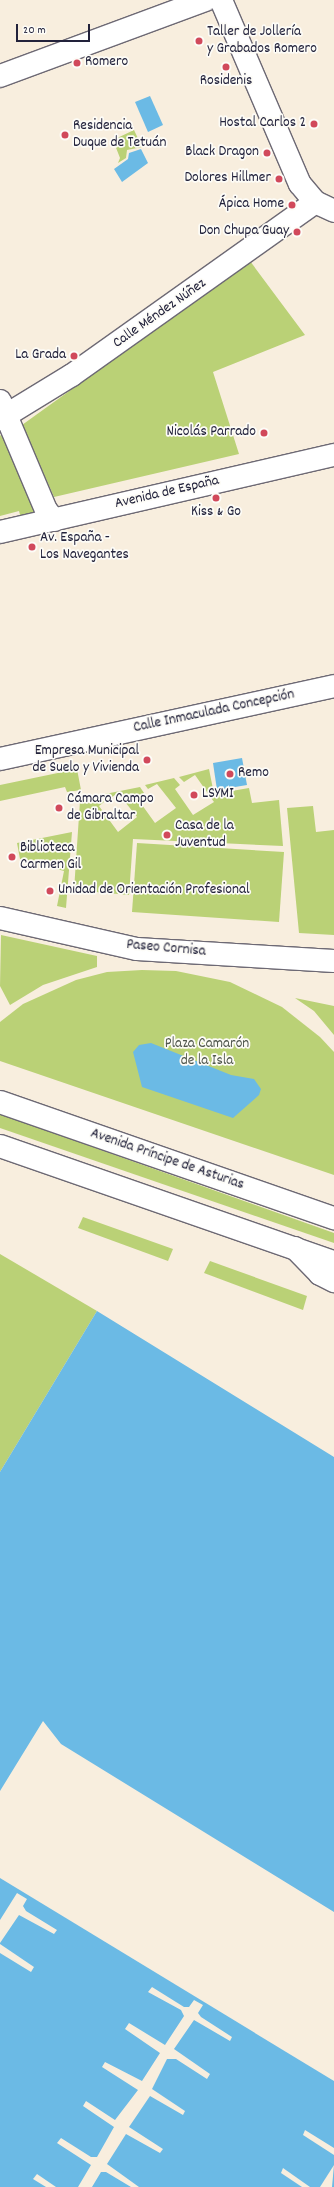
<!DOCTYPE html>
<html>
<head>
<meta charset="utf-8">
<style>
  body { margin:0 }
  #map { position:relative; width:334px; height:2187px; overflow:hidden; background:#f8eede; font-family:Dekko,sans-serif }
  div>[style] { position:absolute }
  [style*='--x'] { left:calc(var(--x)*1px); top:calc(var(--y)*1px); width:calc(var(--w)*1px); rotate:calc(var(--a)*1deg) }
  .green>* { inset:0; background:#bad176 }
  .water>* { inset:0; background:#6bbae5 }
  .pier>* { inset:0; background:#f8eede }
  .roads { filter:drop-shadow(1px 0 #6d6974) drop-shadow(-1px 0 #6d6974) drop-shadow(0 1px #6d6974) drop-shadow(0 -1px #6d6974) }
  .minor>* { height:22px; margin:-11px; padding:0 11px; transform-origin:11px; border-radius:11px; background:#fff }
  .tertiary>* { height:22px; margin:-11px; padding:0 11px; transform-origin:11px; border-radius:11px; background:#fff }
  .secondary>* { height:22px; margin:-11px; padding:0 11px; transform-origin:11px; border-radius:11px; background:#fff }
  .trunk>* { height:22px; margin:-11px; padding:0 11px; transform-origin:11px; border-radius:11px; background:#fff }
  .dots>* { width:11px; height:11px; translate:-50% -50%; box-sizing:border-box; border:2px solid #fdfcf7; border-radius:50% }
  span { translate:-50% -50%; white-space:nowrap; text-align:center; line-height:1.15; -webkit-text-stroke:3.5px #fdfcf7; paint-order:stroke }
  .poi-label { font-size:15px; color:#22223b }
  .left { translate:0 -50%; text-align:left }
  .right { translate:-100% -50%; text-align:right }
  .street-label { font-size:15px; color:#22223b }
  .park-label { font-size:15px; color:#50574d }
  .scale { position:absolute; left:16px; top:24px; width:74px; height:18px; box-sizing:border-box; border:2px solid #22223b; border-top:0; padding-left:5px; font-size:12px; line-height:14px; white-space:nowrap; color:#22223b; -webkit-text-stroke:3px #fdfcf7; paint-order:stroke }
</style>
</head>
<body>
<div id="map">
  <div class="green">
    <div style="clip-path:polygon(134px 130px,142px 147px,127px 150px,126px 158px,118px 163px,120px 158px,113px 140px)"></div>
    <div style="clip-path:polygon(250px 261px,305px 335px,213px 372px,239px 454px,54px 497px,22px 425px)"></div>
    <div style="clip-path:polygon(0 435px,8px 441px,37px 509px,35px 514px,21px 519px,19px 511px,0 516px)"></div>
    <div style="clip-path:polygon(77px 769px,81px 790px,67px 792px,65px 787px,0 801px,0 785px)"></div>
    <div style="clip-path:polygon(209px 769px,214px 794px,249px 788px,252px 803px,279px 800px,283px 846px,133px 839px,129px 895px,74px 890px,80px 801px,99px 797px,104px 802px,99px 806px,118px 832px,137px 817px,118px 793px,109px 799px,105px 794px,140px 787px,144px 793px,137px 798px,155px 823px,176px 808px,157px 784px,148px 789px,145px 785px,174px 778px,180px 785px,175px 789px,193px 815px,214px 802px,195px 775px,184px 782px,179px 777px)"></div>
    <div style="clip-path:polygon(313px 806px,316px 832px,334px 830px,334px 935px,299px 933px,287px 808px)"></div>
    <div style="clip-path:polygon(72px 832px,66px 908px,57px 906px,64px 871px,20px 859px,17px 843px)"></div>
    <div style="clip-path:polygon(137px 843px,284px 852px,279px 922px,132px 912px)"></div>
    <div style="clip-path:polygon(1px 935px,97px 956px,97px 967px,43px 985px,10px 1005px,0 986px)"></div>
    <div style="clip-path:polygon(142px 970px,176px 971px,230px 982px,282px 1007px,320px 1037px,334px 1052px,334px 1175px,0 1061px,0 1022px,23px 1004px,76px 980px,107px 972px)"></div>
    <div style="clip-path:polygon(295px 998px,334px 1006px,334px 1035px,314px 1011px)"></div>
    <div style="clip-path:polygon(0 1114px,334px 1233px,334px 1243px,0 1128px)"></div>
    <div style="clip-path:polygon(83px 1217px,173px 1249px,168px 1261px,78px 1228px)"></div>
    <div style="clip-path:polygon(0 1254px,97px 1311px,0 1472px)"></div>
    <div style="clip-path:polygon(210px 1261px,307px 1296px,303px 1310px,204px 1273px)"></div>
  </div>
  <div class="water">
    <div style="clip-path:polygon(150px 96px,163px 125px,148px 132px,135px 102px)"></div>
    <div style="clip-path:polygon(141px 149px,148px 163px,122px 182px,114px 169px,128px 159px,129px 153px)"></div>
    <div style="clip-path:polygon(242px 758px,247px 785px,217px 790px,213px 763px)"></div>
    <div style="clip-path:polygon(151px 1043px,231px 1075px,254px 1079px,261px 1089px,259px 1095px,233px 1118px,142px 1087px,133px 1052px,139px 1045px)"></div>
    <div style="clip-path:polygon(97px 1311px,334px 1457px,334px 1912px,61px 1744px,43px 1721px,0 1791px,0 1472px)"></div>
    <div style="clip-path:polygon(0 1878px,334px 2081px,334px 2187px,0 2187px)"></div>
  </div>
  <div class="pier">
    <div style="clip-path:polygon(17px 1893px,27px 1899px,23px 1906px,26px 1911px,57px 1930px,54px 1934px,19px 1915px,0 1943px,0 1920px)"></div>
    <div style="clip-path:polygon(0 1944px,34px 1967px,31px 1972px,0 1953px)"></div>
    <div style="clip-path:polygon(152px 1987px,184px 2007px,189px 2007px,194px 2000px,203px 2005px,198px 2013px,201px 2017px,232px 2037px,230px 2041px,194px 2020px,174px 2049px,210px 2074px,207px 2079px,176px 2059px,167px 2059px,152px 2089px,185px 2111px,183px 2115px,150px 2096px,129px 2127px,163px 2149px,160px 2153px,126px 2134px,107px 2164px,139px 2187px,131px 2187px,106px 2172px,101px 2172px,92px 2187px,78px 2187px,91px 2165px,57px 2143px,61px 2138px,91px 2157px,97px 2157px,114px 2127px,83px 2106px,86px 2101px,115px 2120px,138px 2090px,102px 2067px,105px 2062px,142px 2081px,160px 2053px,125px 2029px,129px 2023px,165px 2045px,184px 2016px,181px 2010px,148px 1992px)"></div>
    <div style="clip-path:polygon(305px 2130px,334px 2148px,334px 2155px,303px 2135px)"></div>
    <div style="clip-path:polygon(334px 2165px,332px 2187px,320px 2187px)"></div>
    <div style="clip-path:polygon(283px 2168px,310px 2187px,302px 2187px,281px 2173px)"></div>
    <div style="clip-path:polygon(37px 2174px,56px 2187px,46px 2187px,33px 2179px)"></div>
  </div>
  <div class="roads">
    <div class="minor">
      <div style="--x:221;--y:0;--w:200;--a:66.8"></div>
      <div style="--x:300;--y:184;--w:23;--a:50"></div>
      <div style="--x:315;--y:202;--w:21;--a:25"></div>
      <div style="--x:0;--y:76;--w:219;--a:-20.3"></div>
      <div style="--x:0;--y:401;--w:118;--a:67.1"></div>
      <div style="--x:46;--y:510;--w:13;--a:51"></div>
      <div style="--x:0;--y:419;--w:84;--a:-31.4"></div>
      <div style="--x:72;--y:375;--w:298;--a:-35.4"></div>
      <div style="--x:0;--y:759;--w:342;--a:-12.3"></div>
      <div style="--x:0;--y:918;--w:140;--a:12.8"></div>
      <div style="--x:137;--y:949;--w:197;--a:3.5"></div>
    </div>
    <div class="tertiary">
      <div style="--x:295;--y:1248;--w:36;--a:46"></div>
      <div style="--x:320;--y:1274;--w:16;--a:27"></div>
    </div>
    <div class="secondary">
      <div style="--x:0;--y:532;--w:343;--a:-13"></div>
    </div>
    <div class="trunk">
      <div style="--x:0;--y:1102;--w:354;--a:19.2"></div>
      <div style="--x:0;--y:1146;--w:354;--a:19.2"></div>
    </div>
  </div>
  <div class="dots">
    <div style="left:199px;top:41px;background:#d1495b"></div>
    <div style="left:77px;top:63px;background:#d1495b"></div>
    <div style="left:226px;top:67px;background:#d1495b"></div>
    <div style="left:314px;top:124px;background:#d1495b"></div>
    <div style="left:65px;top:135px;background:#d1495b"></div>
    <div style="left:267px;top:153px;background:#d1495b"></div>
    <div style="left:279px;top:179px;background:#d1495b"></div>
    <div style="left:292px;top:205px;background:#d1495b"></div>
    <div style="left:297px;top:232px;background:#d1495b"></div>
    <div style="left:74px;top:356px;background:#d1495b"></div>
    <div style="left:264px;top:433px;background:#d1495b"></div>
    <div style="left:216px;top:498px;background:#d1495b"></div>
    <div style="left:32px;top:547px;background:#d1495b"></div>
    <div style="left:147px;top:760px;background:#d1495b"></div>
    <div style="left:230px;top:774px;background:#d1495b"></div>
    <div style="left:194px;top:795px;background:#d1495b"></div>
    <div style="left:59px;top:808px;background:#d1495b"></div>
    <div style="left:167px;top:835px;background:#d1495b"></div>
    <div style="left:12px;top:857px;background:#d1495b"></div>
    <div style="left:50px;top:891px;background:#d1495b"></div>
  </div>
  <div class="poi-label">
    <span class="left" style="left:207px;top:41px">Taller de Jollería<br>y Grabados Romero</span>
    <span class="left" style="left:85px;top:63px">Romero</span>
    <span style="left:226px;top:82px">Rosidenis</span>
    <span class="right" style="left:306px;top:124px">Hostal Carlos 2</span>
    <span class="left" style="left:73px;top:135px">Residencia<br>Duque de Tetuán</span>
    <span class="right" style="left:259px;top:153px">Black Dragon</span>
    <span class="right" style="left:271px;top:179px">Dolores Hillmer</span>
    <span class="right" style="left:284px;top:205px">Ápica Home</span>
    <span class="right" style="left:289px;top:232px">Don Chupa Guay</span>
    <span class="right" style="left:66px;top:356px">La Grada</span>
    <span class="right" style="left:256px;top:433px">Nicolás Parrado</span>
    <span style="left:216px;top:513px">Kiss &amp; Go</span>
    <span class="left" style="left:40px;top:547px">Av. España -<br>Los Navegantes</span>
    <span class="right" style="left:139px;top:760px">Empresa Municipal<br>de Suelo y Vivienda</span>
    <span class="left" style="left:238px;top:774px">Remo</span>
    <span class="left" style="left:202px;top:795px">LSYMI</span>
    <span class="left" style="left:67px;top:808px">Cámara Campo<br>de Gibraltar</span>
    <span class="left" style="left:175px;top:835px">Casa de la<br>Juventud</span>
    <span class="left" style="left:20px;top:857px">Biblioteca<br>Carmen Gil</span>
    <span class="left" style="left:58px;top:891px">Unidad de Orientación Profesional</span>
  </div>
  <div class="street-label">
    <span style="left:160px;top:314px;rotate:-35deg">Calle Méndez Núñez</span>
    <span style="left:167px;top:493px;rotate:-13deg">Avenida de España</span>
    <span style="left:214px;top:712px;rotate:-12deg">Calle Inmaculada Concepción</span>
    <span style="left:166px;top:949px;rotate:5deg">Paseo Cornisa</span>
    <span style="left:167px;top:1160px;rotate:19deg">Avenida Príncipe de Asturias</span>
  </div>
  <div class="park-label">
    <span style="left:207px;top:1053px">Plaza Camarón<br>de la Isla</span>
  </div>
  <div class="scale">20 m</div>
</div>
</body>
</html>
